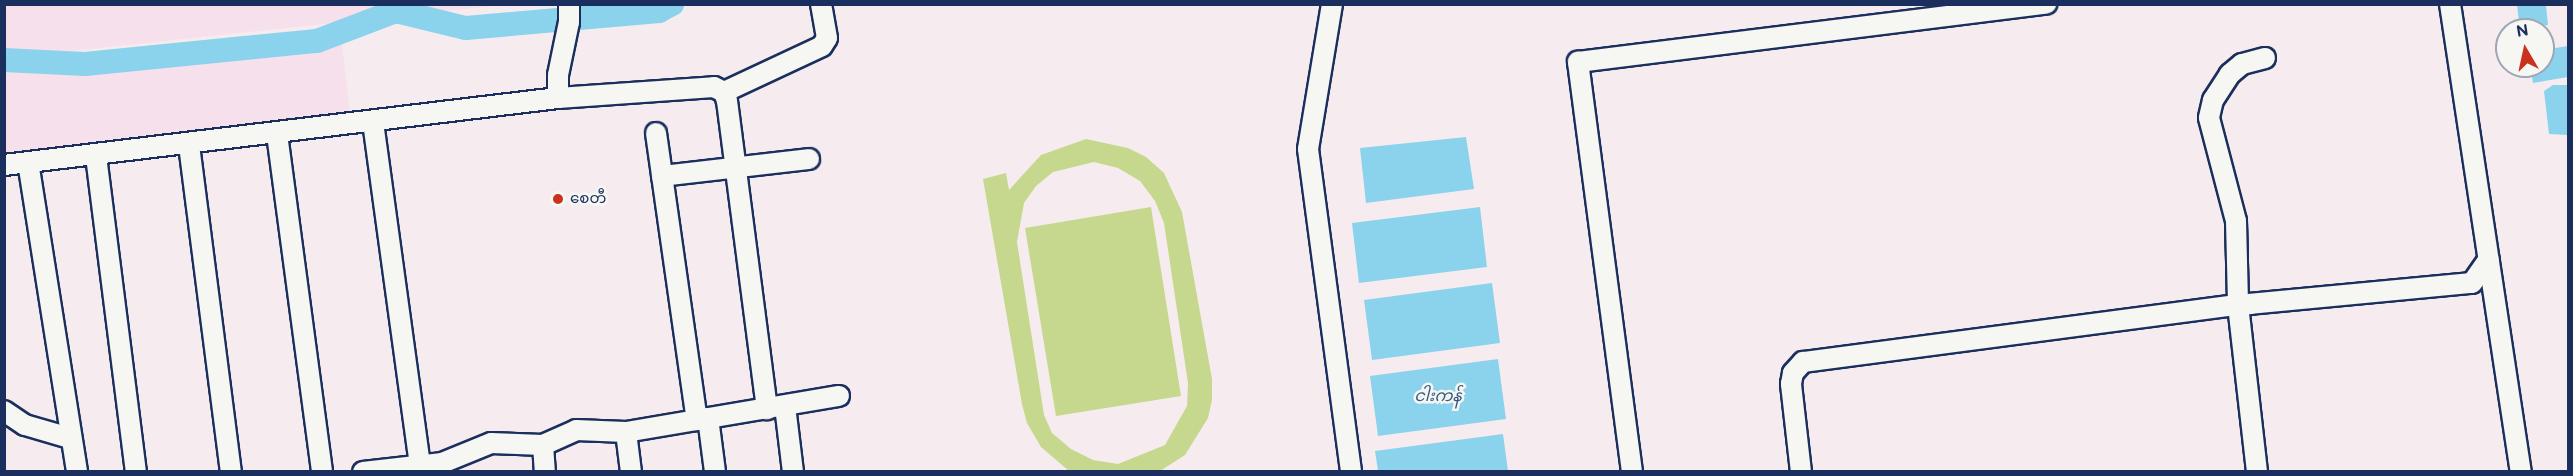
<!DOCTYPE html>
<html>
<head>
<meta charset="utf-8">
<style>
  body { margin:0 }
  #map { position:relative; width:2573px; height:476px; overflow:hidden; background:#f6ecef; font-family:"Balsamiq Sans","Noto Sans Myanmar",sans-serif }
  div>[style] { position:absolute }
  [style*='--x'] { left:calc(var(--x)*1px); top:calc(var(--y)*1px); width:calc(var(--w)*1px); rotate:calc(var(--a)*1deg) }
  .built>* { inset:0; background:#f6e0eb }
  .green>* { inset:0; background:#c6d88d }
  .water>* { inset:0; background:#8bd3ec }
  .river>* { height:24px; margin:-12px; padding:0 12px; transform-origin:12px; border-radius:12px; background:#8bd3ec }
  .roads { filter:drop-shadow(2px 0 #1b2f5e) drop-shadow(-2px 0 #1b2f5e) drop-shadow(0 2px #1b2f5e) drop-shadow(0 -2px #1b2f5e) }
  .minor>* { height:20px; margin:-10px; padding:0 10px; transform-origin:10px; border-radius:10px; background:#f6f6f2 }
  .dots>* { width:16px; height:16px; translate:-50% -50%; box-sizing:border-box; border:3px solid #f6f6f2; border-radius:50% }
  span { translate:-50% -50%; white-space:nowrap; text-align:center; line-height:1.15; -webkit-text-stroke:5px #f6f6f2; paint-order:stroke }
  .poi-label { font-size:15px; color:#1b2f5e }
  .left { translate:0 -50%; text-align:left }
  .water-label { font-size:16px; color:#375882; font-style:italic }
  .frame { position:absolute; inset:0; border:6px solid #1b2f5e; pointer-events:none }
  .north { position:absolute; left:2495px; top:18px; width:60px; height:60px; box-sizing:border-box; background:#f6f6f2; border:2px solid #9ea6b7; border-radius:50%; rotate:351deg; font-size:16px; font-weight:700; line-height:24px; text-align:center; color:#1b2f5e }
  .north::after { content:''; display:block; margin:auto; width:21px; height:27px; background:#c8321e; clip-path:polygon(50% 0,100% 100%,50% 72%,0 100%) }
</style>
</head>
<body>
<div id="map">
  <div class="built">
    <div style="clip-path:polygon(5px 4px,502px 4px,502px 5px,5px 58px)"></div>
    <div style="clip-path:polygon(342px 45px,351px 122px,5px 164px,5px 66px)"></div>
  </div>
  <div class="green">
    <div style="clip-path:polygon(evenodd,1086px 139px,1128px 148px,1146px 157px,1164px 173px,1182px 212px,1212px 379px,1212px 400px,1208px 418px,1185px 455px,1160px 471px,1069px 471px,1041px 447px,1027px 423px,1022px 404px,983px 179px,1006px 173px,1009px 190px,1041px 155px,1086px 139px,1094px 162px,1118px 168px,1140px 181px,1155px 201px,1164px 223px,1188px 383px,1187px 406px,1165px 445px,1118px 464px,1093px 460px,1071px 449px,1052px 433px,1044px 415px,1017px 242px,1024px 203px,1036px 186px,1053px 172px,1094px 162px)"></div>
    <div style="clip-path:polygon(1151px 207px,1181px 396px,1056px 416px,1025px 228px)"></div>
  </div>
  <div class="water">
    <div style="clip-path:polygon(2517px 5px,2546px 5px,2548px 25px,2520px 30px)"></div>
    <div style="clip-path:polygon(2568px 46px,2568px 77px,2533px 83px,2530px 66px,2543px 66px,2543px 50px)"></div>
    <div style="clip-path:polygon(2553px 85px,2568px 85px,2568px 135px,2549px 134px,2544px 91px)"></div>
    <div style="clip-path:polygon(1466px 137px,1474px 189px,1366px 203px,1360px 148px)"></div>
    <div style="clip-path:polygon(1480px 207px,1487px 267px,1359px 283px,1352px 223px)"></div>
    <div style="clip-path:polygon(1492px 283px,1500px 343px,1372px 360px,1364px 300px)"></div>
    <div style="clip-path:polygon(1498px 359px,1506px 419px,1378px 436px,1370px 376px)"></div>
    <div style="clip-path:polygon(1503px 434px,1508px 471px,1378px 471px,1375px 451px)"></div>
  </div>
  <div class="river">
    <div style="--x:4;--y:60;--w:81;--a:2.8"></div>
    <div style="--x:85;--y:64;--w:233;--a:-5.7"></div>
    <div style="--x:317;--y:41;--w:85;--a:-20.8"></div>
    <div style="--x:396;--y:11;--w:72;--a:13.7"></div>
    <div style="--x:466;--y:28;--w:194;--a:-5"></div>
    <div style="--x:659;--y:11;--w:15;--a:-28"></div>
  </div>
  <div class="roads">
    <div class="minor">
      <div style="--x:1332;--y:4;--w:147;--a:99.4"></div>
      <div style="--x:1308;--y:149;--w:326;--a:82.4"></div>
      <div style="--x:2450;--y:4;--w:473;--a:81.4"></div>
      <div style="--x:2265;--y:58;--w:24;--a:165"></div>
      <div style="--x:2242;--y:64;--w:16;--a:140"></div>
      <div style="--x:2230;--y:74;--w:31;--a:123"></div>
      <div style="--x:2213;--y:100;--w:18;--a:103"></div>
      <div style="--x:2209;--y:118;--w:106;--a:75.3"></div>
      <div style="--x:2236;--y:221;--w:84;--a:88.6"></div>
      <div style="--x:2238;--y:305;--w:235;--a:-5.4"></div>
      <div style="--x:2472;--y:283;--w:29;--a:-55"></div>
      <div style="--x:724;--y:92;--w:108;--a:-25.1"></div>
      <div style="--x:822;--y:46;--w:9;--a:-58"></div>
      <div style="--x:827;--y:38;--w:35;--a:-100"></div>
      <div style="--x:558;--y:98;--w:23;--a:-90"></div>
      <div style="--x:558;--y:75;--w:54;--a:-78.3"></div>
      <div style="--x:569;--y:22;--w:18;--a:-90"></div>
      <div style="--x:373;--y:122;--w:346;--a:82.2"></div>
      <div style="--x:656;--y:133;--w:290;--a:81.9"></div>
      <div style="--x:277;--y:134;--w:341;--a:82.4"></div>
      <div style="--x:189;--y:145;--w:330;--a:82.7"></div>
      <div style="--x:96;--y:156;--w:319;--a:82.8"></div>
      <div style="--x:28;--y:162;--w:314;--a:81"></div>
      <div style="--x:4;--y:165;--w:558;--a:-6.9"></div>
      <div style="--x:558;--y:98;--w:156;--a:-4"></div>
      <div style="--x:714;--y:87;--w:11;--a:27"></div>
      <div style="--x:724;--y:92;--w:9;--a:72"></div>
      <div style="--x:727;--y:101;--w:311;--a:82.6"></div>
      <div style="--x:662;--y:176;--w:148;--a:-6.6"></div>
      <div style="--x:2251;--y:304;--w:13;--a:176"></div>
      <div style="--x:2238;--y:305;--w:168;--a:83.5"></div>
      <div style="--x:785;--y:406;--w:66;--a:83.1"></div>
      <div style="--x:4;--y:411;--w:25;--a:34"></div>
      <div style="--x:25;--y:425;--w:47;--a:16.1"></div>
      <div style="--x:708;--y:418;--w:54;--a:82.6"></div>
      <div style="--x:626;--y:432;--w:40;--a:82.9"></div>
      <div style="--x:543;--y:445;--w:27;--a:86"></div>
      <div style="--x:363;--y:472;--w:80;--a:-6.5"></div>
      <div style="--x:442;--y:463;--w:53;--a:-22.2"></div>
      <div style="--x:491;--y:443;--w:52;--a:2.2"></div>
      <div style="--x:543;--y:445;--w:36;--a:-24"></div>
      <div style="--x:576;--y:430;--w:50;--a:2.3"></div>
      <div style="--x:626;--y:432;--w:216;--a:-9.6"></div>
      <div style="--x:1632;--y:472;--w:414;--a:-97.5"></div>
      <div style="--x:1578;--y:62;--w:472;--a:-7.1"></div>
      <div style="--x:1801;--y:472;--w:89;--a:-96.5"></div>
      <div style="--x:1791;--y:384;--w:11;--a:-80"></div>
      <div style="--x:1793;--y:373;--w:15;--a:-48"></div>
      <div style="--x:1803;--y:362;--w:439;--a:-7.5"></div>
    </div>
  </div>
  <div class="dots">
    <div style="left:558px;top:199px;background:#c8321e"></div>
  </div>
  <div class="poi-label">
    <span class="left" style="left:570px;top:199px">စေတီ</span>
  </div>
  <div class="water-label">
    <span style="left:1438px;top:397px">ငါးကန်</span>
  </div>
  <div class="frame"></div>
  <div class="north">N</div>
</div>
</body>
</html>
